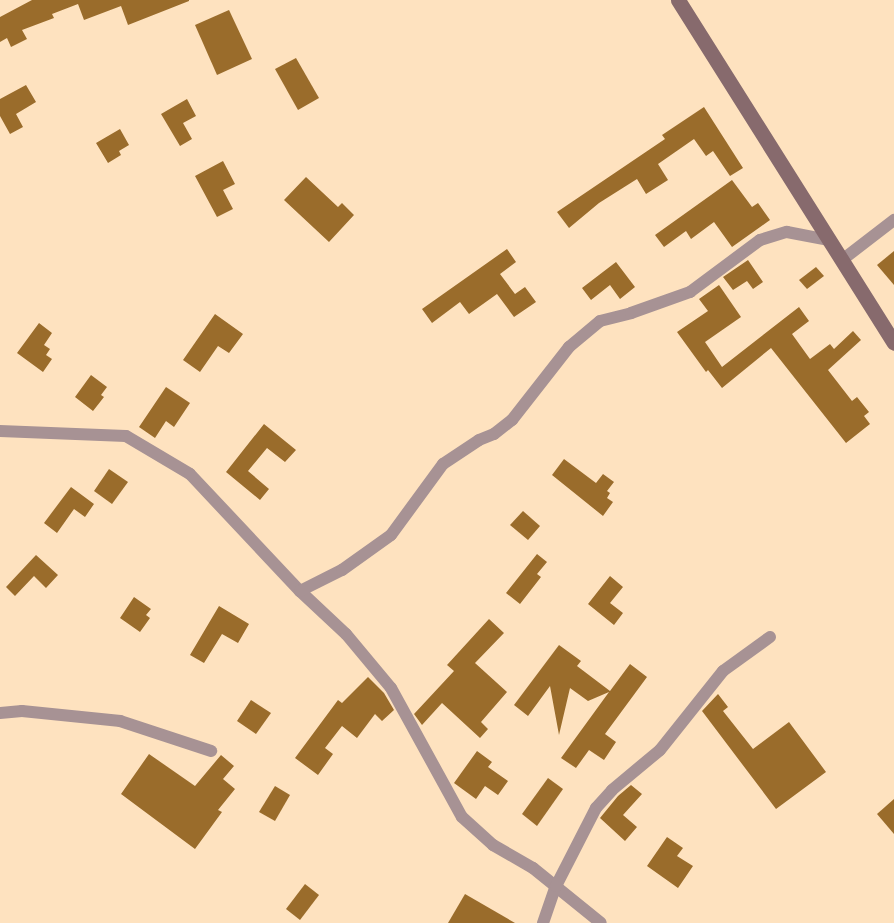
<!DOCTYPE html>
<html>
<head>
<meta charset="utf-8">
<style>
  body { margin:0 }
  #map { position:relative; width:894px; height:923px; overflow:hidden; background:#fee2bf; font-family:"Open Sans",sans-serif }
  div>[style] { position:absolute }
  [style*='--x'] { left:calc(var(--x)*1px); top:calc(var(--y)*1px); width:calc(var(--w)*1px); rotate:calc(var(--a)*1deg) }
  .building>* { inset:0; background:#9a6c2b }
  .minor>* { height:12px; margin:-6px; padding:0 6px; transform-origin:6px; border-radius:6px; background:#a79294 }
  .secondary>* { height:15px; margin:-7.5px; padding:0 7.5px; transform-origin:7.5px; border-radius:7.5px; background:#876a6d }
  span { translate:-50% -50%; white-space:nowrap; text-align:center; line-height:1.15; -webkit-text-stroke:6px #fee2bf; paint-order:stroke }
</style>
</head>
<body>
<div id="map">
  <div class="building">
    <div style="clip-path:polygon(32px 0,189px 0,189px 1px,128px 25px,121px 6px,84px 20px,78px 4px,52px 14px,54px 18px,22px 30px,27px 39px,11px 47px,7px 38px,0 42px,0 17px)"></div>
    <div style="clip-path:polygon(229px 10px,252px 59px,217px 75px,195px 25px)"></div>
    <div style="clip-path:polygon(296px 58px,319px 98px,298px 110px,275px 69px)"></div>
    <div style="clip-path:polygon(26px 85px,36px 102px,16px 114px,23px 127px,10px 134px,0 116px,0 99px)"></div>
    <div style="clip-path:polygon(187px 99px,196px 116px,183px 123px,192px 139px,180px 146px,161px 114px)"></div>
    <div style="clip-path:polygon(704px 107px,743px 168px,730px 176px,713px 151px,706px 156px,694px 139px,658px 164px,668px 180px,646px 194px,637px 179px,599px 203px,569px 228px,557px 212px,665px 139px,662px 135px)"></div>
    <div style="clip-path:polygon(120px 129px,129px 145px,119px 151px,121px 155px,108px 163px,96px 143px)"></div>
    <div style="clip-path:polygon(223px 161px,235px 184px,223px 190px,233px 209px,217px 217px,195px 176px)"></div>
    <div style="clip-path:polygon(306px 177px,338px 207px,342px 203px,354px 215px,329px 242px,284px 200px)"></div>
    <div style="clip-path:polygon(732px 180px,752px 207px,758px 203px,770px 220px,732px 247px,714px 222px,691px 239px,686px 231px,664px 247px,655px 235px)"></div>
    <div style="clip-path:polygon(507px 249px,516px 262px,500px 274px,515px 294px,525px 287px,536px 302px,514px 317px,497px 294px,469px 314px,460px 302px,432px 323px,422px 309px)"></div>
    <div style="clip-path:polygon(894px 251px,894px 285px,877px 265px)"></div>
    <div style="clip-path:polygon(748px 260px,763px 282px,753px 289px,747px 281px,733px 290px,723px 277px)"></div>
    <div style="clip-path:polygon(616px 262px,635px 287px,620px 299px,610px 285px,591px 300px,582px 288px)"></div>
    <div style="clip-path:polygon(816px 267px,824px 276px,807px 289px,799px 280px)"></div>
    <div style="clip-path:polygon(719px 285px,741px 317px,705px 342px,722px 367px,799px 307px,809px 321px,792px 334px,810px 359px,830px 344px,834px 349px,853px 331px,861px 340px,828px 370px,852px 401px,857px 397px,869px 412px,864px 416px,870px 424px,846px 443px,771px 348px,722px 388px,708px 370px,706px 372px,677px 332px,708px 311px,699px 299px)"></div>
    <div style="clip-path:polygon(215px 314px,243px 334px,229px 353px,218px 346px,200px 372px,183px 360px)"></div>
    <div style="clip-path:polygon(39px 323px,52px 333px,44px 345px,50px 349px,46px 355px,52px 359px,43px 372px,17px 353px)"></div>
    <div style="clip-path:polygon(91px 375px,107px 387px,101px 395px,104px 397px,93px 411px,75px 397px)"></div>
    <div style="clip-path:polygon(166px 387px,190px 403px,174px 427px,166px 421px,155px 438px,139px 427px)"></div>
    <div style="clip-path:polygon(264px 424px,296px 450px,285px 462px,267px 448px,248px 471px,269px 489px,260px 500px,226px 472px)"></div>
    <div style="clip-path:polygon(564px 459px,596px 483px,603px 474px,614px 482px,607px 491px,610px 493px,607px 498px,613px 502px,603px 516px,552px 475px)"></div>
    <div style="clip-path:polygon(109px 469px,128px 482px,112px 504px,94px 491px)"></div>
    <div style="clip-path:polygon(71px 487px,94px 504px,85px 517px,74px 509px,57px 533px,44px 523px)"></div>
    <div style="clip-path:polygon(523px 511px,540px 526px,528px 540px,510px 525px)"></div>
    <div style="clip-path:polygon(537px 554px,547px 562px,537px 574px,541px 577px,520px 604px,506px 593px)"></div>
    <div style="clip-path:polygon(36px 555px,58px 575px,46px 588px,34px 576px,15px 596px,6px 587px)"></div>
    <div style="clip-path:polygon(610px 576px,623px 587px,610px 603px,623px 613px,614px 625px,588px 604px)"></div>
    <div style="clip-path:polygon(134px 597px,151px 609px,146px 615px,150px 618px,140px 632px,120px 618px)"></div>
    <div style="clip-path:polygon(219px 606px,249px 624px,238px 643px,222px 634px,204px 663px,190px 655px)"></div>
    <div style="clip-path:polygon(489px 619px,504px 633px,475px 663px,507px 692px,481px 722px,488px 729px,480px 738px,442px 703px,422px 725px,414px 714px,454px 671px,447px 665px)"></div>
    <div style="clip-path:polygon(559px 645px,581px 661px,577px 666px,610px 691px,630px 664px,647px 677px,605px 734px,616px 742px,604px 760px,589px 750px,576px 768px,561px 758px,609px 692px,588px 701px,570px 688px,559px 735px,550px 686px,528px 716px,514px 705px)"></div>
    <div style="clip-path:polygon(368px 677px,384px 693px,394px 710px,382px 721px,375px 714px,357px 738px,342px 726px,325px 748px,333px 754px,318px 775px,295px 758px,338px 700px,342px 703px)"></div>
    <div style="clip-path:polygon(718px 694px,728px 707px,723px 711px,753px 749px,789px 722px,826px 772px,776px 809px,702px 711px)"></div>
    <div style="clip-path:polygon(251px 700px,271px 713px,256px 734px,237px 721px)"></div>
    <div style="clip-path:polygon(477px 751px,492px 762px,488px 767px,508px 781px,498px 795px,485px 786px,476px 799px,454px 783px)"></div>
    <div style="clip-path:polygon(149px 754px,195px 786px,221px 755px,234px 766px,223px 779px,235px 789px,218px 810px,222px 812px,195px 849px,121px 794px)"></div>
    <div style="clip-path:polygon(548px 778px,563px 789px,537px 826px,522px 814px)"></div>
    <div style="clip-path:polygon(631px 785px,642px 794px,623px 815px,637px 827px,625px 841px,600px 818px,618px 796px)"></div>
    <div style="clip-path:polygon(275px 786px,290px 795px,275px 821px,259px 812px)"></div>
    <div style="clip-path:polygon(894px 799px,894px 834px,877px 814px)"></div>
    <div style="clip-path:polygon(667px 837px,683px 848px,677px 856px,693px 866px,678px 888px,647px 866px)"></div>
    <div style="clip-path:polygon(305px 884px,319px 895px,300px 920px,286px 909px)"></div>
    <div style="clip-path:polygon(465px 894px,515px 923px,448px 923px)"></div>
  </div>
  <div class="minor">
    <div style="--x:842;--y:260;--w:66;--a:-37.6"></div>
    <div style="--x:0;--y:431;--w:126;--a:2.3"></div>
    <div style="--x:126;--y:436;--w:74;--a:30.7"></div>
    <div style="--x:190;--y:474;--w:161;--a:46.8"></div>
    <div style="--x:300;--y:591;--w:63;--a:43.1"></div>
    <div style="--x:346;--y:634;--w:70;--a:50.2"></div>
    <div style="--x:391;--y:688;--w:147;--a:61.2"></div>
    <div style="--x:462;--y:817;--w:42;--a:42.1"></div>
    <div style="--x:493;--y:845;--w:46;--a:29.9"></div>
    <div style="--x:533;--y:868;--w:87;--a:39"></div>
    <div style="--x:300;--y:591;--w:47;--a:-26.6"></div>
    <div style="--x:342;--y:570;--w:60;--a:-35.5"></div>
    <div style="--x:391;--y:535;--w:88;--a:-53.8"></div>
    <div style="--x:443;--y:464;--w:43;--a:-33.7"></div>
    <div style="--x:479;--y:440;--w:16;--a:-22"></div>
    <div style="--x:494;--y:434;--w:23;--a:-38"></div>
    <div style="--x:512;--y:420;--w:93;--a:-52"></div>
    <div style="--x:569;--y:347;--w:40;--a:-40"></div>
    <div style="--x:600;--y:321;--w:32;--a:-14"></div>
    <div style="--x:631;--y:313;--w:63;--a:-19.6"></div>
    <div style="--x:690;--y:292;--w:87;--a:-36.6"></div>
    <div style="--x:760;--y:240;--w:28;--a:-17"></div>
    <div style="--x:787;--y:232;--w:43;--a:10.8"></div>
    <div style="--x:0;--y:713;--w:22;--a:-5"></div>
    <div style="--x:22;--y:711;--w:99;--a:5.8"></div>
    <div style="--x:120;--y:721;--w:96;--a:18.2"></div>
    <div style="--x:543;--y:923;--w:39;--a:-71"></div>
    <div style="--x:556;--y:886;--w:88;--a:-62.9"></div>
    <div style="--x:596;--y:808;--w:24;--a:-48"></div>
    <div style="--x:612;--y:790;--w:62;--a:-39.8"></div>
    <div style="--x:660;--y:750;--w:101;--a:-51.4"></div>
    <div style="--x:723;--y:671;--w:58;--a:-35.9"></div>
  </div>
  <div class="secondary">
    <div style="--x:678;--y:0;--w:405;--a:57.8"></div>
  </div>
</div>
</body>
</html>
